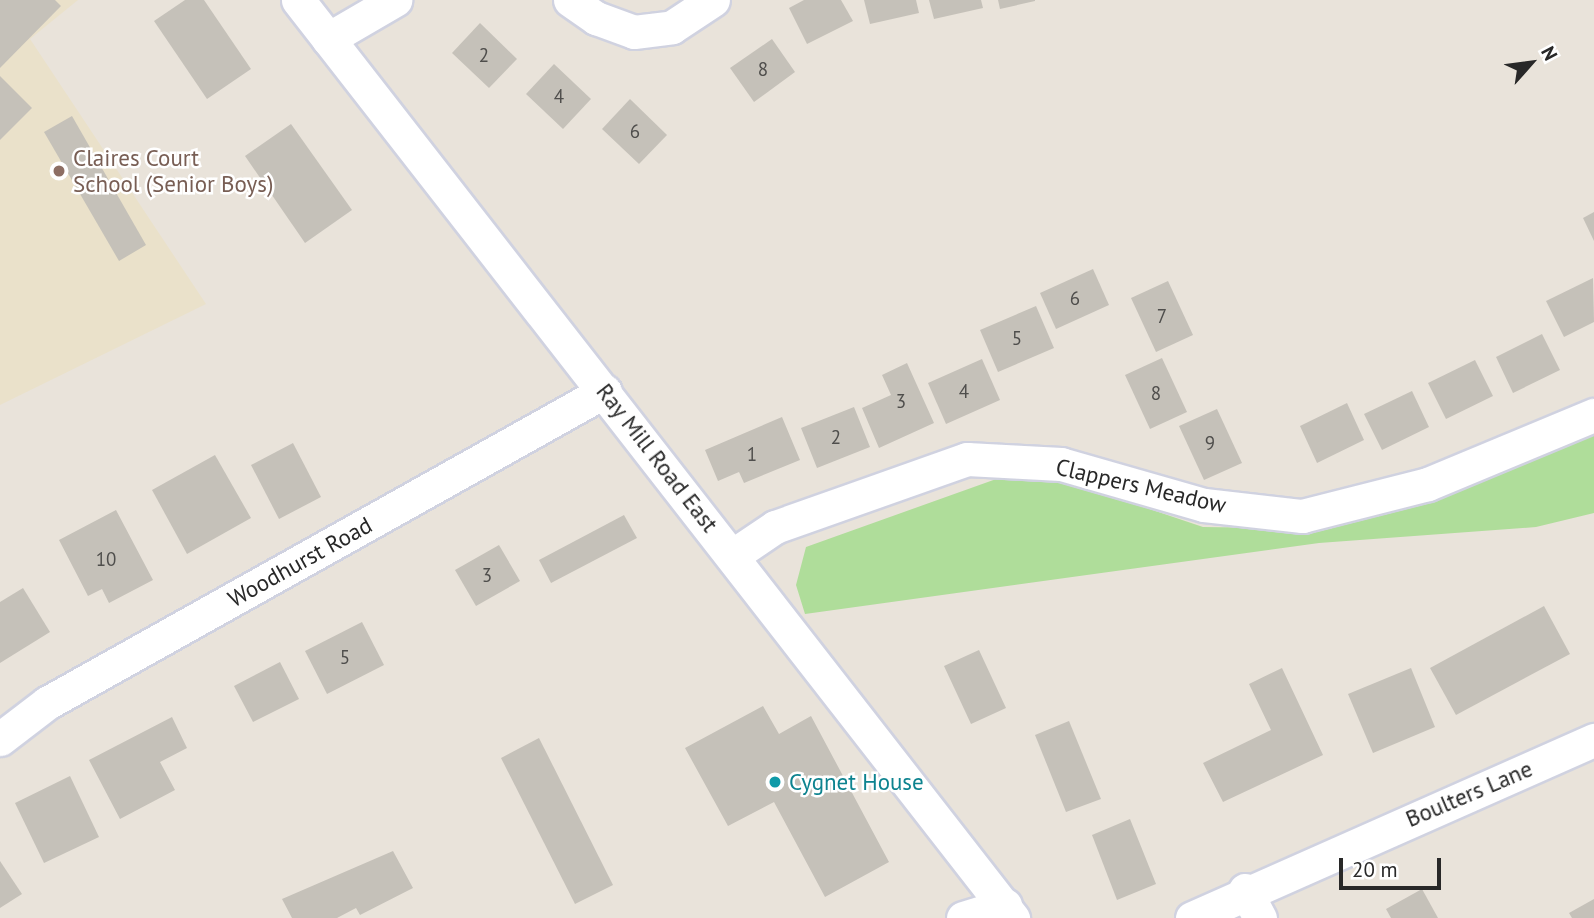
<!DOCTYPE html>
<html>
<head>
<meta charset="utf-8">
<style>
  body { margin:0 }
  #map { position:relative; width:1594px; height:918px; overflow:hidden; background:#e9e3da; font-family:"PT Sans",sans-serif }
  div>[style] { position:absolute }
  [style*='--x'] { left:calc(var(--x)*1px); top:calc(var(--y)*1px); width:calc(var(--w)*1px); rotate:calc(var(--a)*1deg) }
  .education>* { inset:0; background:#eae1ca }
  .green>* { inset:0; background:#afdd9a }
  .building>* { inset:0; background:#c5c1b9 }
  .roads { filter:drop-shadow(2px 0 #d0d2e0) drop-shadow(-2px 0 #d0d2e0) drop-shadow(0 2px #d0d2e0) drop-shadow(0 -2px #d0d2e0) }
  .minor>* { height:33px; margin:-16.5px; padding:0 16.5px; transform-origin:16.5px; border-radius:16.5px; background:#fff }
  .dots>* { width:19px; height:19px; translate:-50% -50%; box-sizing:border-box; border:4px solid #fff; border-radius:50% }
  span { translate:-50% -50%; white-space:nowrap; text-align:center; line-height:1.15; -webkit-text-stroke:5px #fff; paint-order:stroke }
  .number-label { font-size:19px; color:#4f4e4c }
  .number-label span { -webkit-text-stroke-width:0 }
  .education-label { font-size:23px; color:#785e54 }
  .left { translate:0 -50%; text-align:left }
  .street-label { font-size:23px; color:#282828 }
  .culture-label { font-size:23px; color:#0d838f }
  .north { position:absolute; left:1496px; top:28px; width:70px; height:70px; -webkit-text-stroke:5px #fff; paint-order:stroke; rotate:62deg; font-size:19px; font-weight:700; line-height:28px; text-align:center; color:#282828 }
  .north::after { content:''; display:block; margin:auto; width:24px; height:32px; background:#282828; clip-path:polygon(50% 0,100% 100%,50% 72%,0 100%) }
  .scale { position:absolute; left:1339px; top:858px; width:102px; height:32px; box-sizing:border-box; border:4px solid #282828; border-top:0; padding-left:9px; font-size:21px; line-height:24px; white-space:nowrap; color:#282828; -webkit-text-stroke:5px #fff; paint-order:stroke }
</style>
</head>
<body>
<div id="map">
  <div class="education">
    <div style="clip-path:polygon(0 0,78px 0,30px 39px,206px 304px,0 405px)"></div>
  </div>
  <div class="green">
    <div style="clip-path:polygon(1594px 431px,1594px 513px,1536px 527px,1319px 543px,805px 614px,796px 585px,806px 547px,1013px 473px,1081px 486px,1203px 527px,1329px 529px,1475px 484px)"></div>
  </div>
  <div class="building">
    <div style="clip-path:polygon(0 0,55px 0,61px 6px,0 68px)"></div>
    <div style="clip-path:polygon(185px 0,204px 0,251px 69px,207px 99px,154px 21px)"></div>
    <div style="clip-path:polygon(804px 0,841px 0,853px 21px,807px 44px,789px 8px)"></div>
    <div style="clip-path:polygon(864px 0,916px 0,919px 13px,870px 24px)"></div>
    <div style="clip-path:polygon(929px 0,981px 0,983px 8px,934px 19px)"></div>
    <div style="clip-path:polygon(998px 0,1035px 0,1035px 1px,1000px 9px)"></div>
    <div style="clip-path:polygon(480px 23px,517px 59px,489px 88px,452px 53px)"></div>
    <div style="clip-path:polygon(772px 39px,795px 72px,754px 102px,730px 68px)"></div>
    <div style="clip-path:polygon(554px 64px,591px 99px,563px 129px,526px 94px)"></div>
    <div style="clip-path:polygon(0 76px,32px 108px,0 140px)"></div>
    <div style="clip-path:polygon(630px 99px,667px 135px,639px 164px,602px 129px)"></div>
    <div style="clip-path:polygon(72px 116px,146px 245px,119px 261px,44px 132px)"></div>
    <div style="clip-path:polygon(291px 124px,352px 210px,305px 243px,245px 156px)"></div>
    <div style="clip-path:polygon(1594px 212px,1594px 241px,1583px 218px)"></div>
    <div style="clip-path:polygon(1093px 269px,1109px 305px,1056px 329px,1040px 293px)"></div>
    <div style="clip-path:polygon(1593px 278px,1594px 322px,1564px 337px,1546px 301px)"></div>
    <div style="clip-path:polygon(1168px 281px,1193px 335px,1156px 352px,1131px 298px)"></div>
    <div style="clip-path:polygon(1036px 306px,1054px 348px,998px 372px,980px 330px)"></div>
    <div style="clip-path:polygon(1542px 334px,1560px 370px,1513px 393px,1496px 357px)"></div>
    <div style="clip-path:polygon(1162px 358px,1187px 412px,1150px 429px,1125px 375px)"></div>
    <div style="clip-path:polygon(982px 359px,1000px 400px,946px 424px,928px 383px)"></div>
    <div style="clip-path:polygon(1475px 360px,1493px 396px,1446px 419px,1428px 383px)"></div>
    <div style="clip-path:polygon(907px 363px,934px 423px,879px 448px,862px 408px,891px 395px,882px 375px)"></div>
    <div style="clip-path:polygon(1412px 391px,1429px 427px,1382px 450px,1364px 414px)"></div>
    <div style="clip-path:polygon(1347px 403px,1364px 440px,1317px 463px,1300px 426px)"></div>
    <div style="clip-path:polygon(854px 407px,870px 447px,817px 468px,801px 428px)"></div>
    <div style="clip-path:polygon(1217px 409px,1242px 463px,1204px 480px,1179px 426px)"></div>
    <div style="clip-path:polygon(782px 417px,800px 460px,744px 483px,739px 472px,718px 481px,705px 450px)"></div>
    <div style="clip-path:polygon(293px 443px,321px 497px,279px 519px,251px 465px)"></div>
    <div style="clip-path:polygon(215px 455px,251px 518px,187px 554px,152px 490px)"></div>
    <div style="clip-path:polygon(116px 510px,153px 580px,109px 603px,102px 589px,88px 596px,59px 540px)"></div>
    <div style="clip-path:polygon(624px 515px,637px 538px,551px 583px,539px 560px)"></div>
    <div style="clip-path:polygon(499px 545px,520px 581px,476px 606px,455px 570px)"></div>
    <div style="clip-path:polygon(23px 588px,50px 632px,0 663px,0 602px)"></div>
    <div style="clip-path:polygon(1544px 606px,1570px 654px,1456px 715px,1430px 668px)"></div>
    <div style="clip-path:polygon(362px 622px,384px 665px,327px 694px,305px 651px)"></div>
    <div style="clip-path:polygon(979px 650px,1006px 708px,971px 724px,944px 666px)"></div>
    <div style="clip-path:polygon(280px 662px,299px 699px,253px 722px,234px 686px)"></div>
    <div style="clip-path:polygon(1282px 668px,1323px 755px,1223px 802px,1203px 763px,1271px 730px,1249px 684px)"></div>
    <div style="clip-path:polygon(1411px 668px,1435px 727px,1373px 753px,1348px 694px)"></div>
    <div style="clip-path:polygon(763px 706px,779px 734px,811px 716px,889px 862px,825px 897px,774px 802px,728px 826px,685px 748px)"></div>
    <div style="clip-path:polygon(172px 717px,187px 748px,160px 762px,175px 790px,120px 819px,89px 760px)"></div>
    <div style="clip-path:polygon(1069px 721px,1101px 799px,1066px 812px,1035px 735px)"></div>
    <div style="clip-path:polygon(539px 738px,613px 885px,575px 904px,501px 758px)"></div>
    <div style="clip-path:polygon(70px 776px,99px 837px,44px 863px,15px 803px)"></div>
    <div style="clip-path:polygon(1130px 819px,1156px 884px,1117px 900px,1092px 835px)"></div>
    <div style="clip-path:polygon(393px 851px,413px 888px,360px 915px,356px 908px,337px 918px,292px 918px,282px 899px)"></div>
    <div style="clip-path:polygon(0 861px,22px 894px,0 908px)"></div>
    <div style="clip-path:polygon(1422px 889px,1438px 918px,1391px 918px,1386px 909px)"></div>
    <div style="clip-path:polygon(1594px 899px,1594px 918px,1572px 918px,1569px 913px)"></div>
  </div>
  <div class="roads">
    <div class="minor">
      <div style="--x:298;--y:0;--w:1164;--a:52.09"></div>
      <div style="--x:570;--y:0;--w:32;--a:35"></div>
      <div style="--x:596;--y:18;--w:40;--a:20.2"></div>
      <div style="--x:634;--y:32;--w:38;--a:-7"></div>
      <div style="--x:672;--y:27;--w:49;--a:-33.4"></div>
      <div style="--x:328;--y:39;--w:78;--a:-30.2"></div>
      <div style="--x:732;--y:556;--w:52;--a:-34"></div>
      <div style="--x:775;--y:527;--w:204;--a:-19.5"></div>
      <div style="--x:967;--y:459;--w:94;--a:3"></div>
      <div style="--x:1061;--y:464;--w:149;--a:16"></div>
      <div style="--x:1204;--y:505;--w:99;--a:6.4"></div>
      <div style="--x:1302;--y:516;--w:130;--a:-14.3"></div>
      <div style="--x:1428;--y:484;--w:180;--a:-22.6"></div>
      <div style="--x:0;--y:739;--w:59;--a:-37.5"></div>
      <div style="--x:47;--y:703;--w:639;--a:-29.21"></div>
      <div style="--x:1245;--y:890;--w:32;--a:62"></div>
      <div style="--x:963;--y:918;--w:44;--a:-17.2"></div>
      <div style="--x:1192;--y:918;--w:440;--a:-23.9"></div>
    </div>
  </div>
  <div class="dots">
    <div style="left:59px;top:171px;background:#8d6e63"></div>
    <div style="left:775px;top:782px;background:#0f9aa8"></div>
  </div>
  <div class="number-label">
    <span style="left:484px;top:56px">2</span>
    <span style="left:763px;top:70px">8</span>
    <span style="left:559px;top:97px">4</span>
    <span style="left:635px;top:132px">6</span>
    <span style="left:1075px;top:299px">6</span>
    <span style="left:1162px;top:317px">7</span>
    <span style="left:1017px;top:339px">5</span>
    <span style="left:964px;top:392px">4</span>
    <span style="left:1156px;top:394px">8</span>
    <span style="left:901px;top:402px">3</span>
    <span style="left:836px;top:438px">2</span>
    <span style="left:1210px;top:444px">9</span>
    <span style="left:752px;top:455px">1</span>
    <span style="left:106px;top:560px">10</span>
    <span style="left:487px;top:576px">3</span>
    <span style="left:345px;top:658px">5</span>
  </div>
  <div class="education-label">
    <span class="left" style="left:73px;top:171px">Claires Court<br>School (Senior Boys)</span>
  </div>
  <div class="street-label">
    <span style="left:657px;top:458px;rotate:52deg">Ray Mill Road East</span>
    <span style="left:1141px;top:486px;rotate:13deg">Clappers Meadow</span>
    <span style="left:300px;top:562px;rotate:-29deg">Woodhurst Road</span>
    <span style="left:1469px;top:794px;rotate:-23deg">Boulters Lane</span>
  </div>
  <div class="culture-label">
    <span class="left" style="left:789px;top:782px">Cygnet House</span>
  </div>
  <div class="north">N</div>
  <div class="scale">20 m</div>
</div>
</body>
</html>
